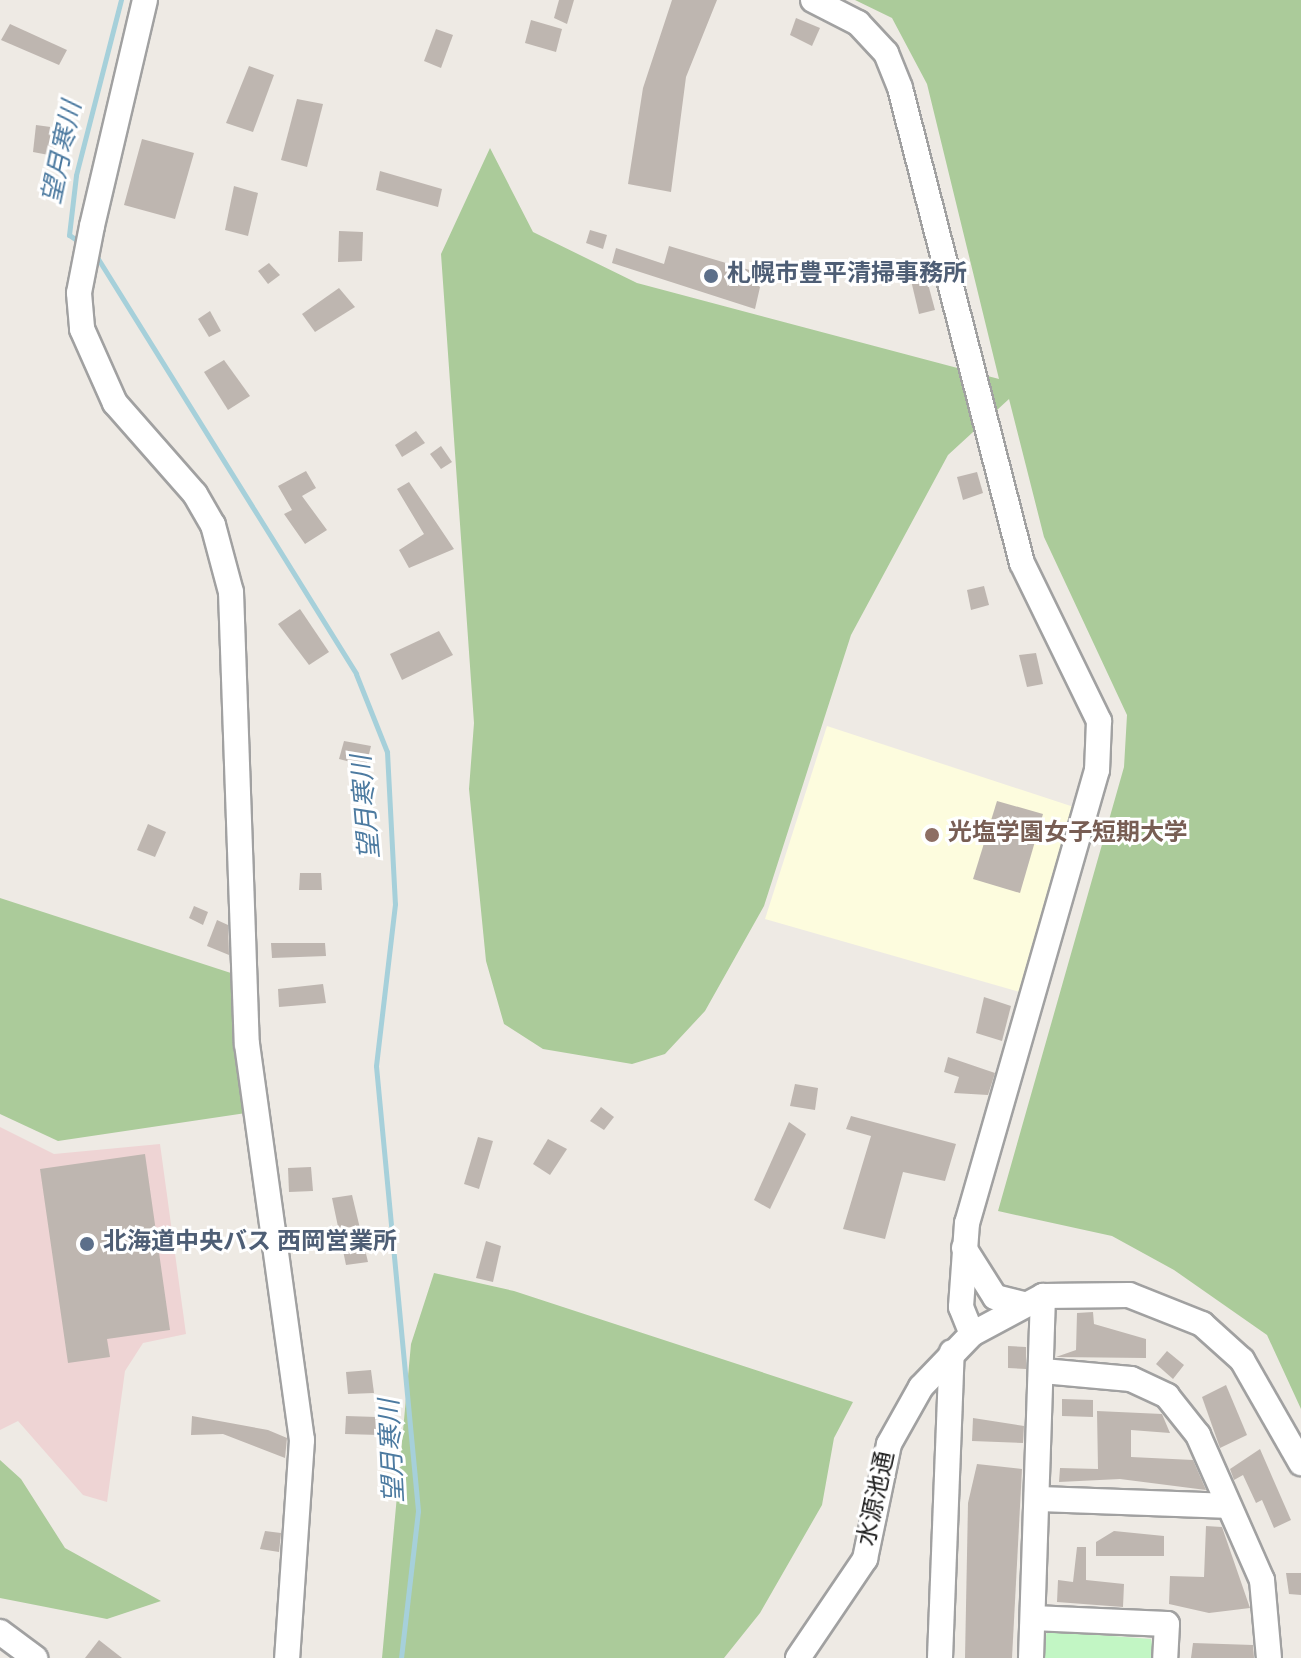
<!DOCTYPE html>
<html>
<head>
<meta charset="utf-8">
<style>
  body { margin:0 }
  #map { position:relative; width:1301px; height:1658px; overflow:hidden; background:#eeeae4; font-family:Overpass,"Noto Sans JP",sans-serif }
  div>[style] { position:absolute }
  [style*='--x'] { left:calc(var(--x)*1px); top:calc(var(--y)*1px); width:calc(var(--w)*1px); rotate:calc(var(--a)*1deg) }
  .commercial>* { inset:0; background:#eed4d4 }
  .education>* { inset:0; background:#fdfcde }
  .forest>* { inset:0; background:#abcb9a }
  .park>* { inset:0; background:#c2f6c4 }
  .stream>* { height:5px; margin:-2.5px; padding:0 2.5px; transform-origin:2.5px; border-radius:2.5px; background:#a6d0da }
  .building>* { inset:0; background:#beb6b0 }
  .roads { filter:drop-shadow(2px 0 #a1a1a1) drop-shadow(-2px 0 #a1a1a1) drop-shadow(0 2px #a1a1a1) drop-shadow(0 -2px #a1a1a1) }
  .minor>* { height:24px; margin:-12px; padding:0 12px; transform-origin:12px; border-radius:12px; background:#fff }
  .dots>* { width:22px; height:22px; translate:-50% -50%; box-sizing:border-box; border:4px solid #fff; border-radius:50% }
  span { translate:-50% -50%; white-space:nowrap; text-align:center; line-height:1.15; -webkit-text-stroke:6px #fff; paint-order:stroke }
  .service-label { font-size:24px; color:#4e5e75; font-weight:700 }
  .left { translate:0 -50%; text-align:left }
  .education-label { font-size:24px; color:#785e54; font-weight:700 }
  .street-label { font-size:24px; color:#1d1d1d }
  .water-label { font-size:26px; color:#4c7aa0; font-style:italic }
</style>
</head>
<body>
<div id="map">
  <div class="commercial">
    <div style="clip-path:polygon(0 1127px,54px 1154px,160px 1144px,186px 1334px,143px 1343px,125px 1371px,107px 1502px,83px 1495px,18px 1421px,0 1430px)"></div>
  </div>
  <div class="education">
    <div style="clip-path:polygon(827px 726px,1080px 809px,1023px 993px,765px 919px)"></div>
  </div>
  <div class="forest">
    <div style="clip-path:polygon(855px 0,1301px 0,1301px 1409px,1267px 1335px,1174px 1270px,1112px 1236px,998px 1211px,1124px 767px,1127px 715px,1044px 537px,1009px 399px,948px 455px,851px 635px,764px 906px,705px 1011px,665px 1054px,632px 1064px,543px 1049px,504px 1024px,486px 961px,469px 789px,474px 723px,441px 254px,490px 148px,533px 232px,637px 283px,999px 379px,927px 84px,892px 18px)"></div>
    <div style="clip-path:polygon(0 898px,234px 974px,246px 1113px,58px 1141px,0 1114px)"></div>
    <div style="clip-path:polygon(434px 1273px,514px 1291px,853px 1402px,834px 1438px,822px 1505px,760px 1613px,724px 1658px,382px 1658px,411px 1344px)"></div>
    <div style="clip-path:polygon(0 1460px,21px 1479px,65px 1548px,161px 1601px,107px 1619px,0 1598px)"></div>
  </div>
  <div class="park">
    <div style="clip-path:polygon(1047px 1631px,1151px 1639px,1155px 1658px,1042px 1658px)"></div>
  </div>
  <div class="stream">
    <div style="--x:81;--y:243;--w:14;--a:-146"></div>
    <div style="--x:69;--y:235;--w:60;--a:-83.3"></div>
    <div style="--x:76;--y:175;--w:181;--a:-75.6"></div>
    <div style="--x:95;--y:254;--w:494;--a:58.1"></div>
    <div style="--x:356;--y:674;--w:84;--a:68.3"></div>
    <div style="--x:387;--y:752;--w:152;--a:87"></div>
    <div style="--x:395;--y:904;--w:163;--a:96.7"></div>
    <div style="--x:376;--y:1066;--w:447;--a:84.6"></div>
    <div style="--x:418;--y:1511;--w:148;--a:96.6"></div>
  </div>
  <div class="building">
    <div style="clip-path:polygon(559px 0,574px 0,567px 24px,554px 18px)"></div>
    <div style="clip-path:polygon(672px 0,717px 0,686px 77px,671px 192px,628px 184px,643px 88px)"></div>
    <div style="clip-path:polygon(796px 18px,820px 28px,812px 46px,790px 35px)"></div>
    <div style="clip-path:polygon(531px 20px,562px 29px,556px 52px,525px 43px)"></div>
    <div style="clip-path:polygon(10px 24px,67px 50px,59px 65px,1px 40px)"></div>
    <div style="clip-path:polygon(436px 29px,453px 35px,441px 68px,424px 61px)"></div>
    <div style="clip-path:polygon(249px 66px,274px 75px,253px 132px,226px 123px)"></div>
    <div style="clip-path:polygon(297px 99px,323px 104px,307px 167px,281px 160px)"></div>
    <div style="clip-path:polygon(36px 125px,58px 128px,54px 156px,33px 152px)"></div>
    <div style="clip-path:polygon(142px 139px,194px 153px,175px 219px,124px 205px)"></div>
    <div style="clip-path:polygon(380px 171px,442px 189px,438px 207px,376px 190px)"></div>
    <div style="clip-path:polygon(234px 186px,258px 193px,248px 236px,225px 230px)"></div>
    <div style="clip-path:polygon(590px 230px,607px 235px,603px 249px,586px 243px)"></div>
    <div style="clip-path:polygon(339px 231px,363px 232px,362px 261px,338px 262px)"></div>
    <div style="clip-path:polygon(669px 246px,763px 274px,755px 309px,612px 263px,616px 248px,664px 264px)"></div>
    <div style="clip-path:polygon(269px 263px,280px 275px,268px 284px,258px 271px)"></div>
    <div style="clip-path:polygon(924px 269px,935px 310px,919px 314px,909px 272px)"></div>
    <div style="clip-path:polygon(339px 288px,355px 307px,315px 332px,302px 314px)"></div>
    <div style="clip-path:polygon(210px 311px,221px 331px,209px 337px,198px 319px)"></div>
    <div style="clip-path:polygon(224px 360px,250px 396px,228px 410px,204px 372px)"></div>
    <div style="clip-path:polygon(416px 431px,425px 443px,402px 457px,395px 445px)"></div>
    <div style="clip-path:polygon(441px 446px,452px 462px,441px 469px,430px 454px)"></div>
    <div style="clip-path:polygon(306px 471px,316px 488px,302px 496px,327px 530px,305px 544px,284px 514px,292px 510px,278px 486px)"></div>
    <div style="clip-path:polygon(977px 472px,983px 493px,963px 500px,957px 477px)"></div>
    <div style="clip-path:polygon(409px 482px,454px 549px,409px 568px,399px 550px,424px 534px,397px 489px)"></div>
    <div style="clip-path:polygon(984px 586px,989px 605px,971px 610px,967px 590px)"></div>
    <div style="clip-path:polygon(300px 609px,329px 652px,309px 665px,278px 624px)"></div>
    <div style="clip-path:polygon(439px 631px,453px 655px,402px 680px,390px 654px)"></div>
    <div style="clip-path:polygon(1036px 653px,1043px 684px,1027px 687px,1019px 655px)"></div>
    <div style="clip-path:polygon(344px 741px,371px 746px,366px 766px,339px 759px)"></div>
    <div style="clip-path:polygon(997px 801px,1043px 814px,1020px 893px,973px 879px)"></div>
    <div style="clip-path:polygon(148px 824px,166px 832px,155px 857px,137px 850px)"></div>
    <div style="clip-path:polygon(300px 873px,321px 873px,322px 890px,299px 890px)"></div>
    <div style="clip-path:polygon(194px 906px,208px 912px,203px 925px,189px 918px)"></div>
    <div style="clip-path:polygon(217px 920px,228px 925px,229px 955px,207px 946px)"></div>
    <div style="clip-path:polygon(271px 943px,325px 943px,326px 956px,272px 958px)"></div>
    <div style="clip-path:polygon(323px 984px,326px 1003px,279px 1007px,278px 989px)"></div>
    <div style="clip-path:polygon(984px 997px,1011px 1006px,1002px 1041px,976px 1033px)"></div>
    <div style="clip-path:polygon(948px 1057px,995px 1073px,988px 1095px,954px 1093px,959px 1077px,944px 1072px)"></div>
    <div style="clip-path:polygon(795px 1084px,818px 1088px,815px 1110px,790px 1106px)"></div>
    <div style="clip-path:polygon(601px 1107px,614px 1117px,604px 1130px,590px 1121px)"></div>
    <div style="clip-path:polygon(851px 1116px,956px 1144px,945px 1181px,903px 1172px,885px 1239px,843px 1229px,871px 1136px,846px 1129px)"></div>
    <div style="clip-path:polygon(789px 1122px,806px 1134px,770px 1209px,754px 1200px)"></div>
    <div style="clip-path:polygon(478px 1137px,493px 1141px,479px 1189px,464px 1184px)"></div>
    <div style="clip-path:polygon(548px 1139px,567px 1149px,550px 1175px,533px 1164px)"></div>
    <div style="clip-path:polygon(145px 1154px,170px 1330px,107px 1339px,110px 1357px,68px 1363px,40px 1169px)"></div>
    <div style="clip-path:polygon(311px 1167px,313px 1191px,289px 1192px,288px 1168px)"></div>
    <div style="clip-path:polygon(352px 1195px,368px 1262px,346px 1265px,332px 1198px)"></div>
    <div style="clip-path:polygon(486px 1241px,501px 1246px,493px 1282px,476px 1278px)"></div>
    <div style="clip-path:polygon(1093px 1312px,1094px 1324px,1146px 1339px,1146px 1358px,1056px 1357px,1076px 1350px,1077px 1313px)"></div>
    <div style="clip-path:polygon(1008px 1346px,1026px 1347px,1026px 1369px,1008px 1368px)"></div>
    <div style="clip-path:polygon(1167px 1351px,1184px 1365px,1173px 1379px,1156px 1364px)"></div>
    <div style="clip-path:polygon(371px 1370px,374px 1393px,348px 1394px,346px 1372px)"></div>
    <div style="clip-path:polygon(1226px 1385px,1247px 1435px,1220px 1448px,1202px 1397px)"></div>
    <div style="clip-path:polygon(1062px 1399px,1093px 1400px,1093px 1417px,1062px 1416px)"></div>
    <div style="clip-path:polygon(1097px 1411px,1162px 1414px,1170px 1433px,1131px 1430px,1131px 1457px,1193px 1460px,1206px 1490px,1120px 1479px,1059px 1482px,1060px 1468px,1098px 1469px)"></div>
    <div style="clip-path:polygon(192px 1416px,268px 1430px,287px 1438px,285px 1458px,223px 1434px,191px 1435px)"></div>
    <div style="clip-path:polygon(346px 1416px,377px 1417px,379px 1435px,345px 1434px)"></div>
    <div style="clip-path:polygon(973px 1418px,1024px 1426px,1023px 1443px,972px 1441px)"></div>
    <div style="clip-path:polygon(1260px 1449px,1291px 1520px,1274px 1528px,1262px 1500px,1256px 1503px,1243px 1475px,1234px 1480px,1230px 1469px)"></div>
    <div style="clip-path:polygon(977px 1464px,1022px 1469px,1012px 1658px,965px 1658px,968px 1503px)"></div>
    <div style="clip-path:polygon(1206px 1526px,1222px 1527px,1250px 1608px,1209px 1613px,1169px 1604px,1170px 1576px,1204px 1577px)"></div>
    <div style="clip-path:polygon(265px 1531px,281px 1533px,279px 1552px,260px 1549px)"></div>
    <div style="clip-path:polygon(1114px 1531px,1164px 1536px,1164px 1556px,1096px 1556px,1096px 1542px)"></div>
    <div style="clip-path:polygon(1077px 1547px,1086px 1547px,1086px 1580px,1124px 1584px,1123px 1607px,1057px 1602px,1058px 1580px,1073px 1582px)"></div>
    <div style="clip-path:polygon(1286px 1573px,1301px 1573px,1301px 1595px,1289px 1594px)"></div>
    <div style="clip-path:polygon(99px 1640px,122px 1658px,85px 1658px)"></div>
    <div style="clip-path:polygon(1193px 1643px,1253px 1645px,1254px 1658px,1191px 1658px)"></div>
  </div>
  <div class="roads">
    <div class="minor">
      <div style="--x:145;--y:0;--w:232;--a:103.2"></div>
      <div style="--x:92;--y:226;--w:68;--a:101"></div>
      <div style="--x:79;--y:293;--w:36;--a:85"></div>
      <div style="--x:82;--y:329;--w:81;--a:66"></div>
      <div style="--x:115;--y:403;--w:121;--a:48.7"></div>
      <div style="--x:195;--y:494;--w:36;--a:60"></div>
      <div style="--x:213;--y:525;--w:69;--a:75"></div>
      <div style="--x:231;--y:592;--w:452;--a:88"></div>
      <div style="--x:247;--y:1044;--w:400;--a:82.1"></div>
      <div style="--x:302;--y:1440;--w:219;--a:93.9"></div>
      <div style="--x:813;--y:0;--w:51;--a:27.1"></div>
      <div style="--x:858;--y:23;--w:41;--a:47"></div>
      <div style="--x:886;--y:53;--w:38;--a:68"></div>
      <div style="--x:900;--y:88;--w:490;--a:75.6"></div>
      <div style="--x:1022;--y:563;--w:176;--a:64"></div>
      <div style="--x:1099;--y:721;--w:49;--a:92.3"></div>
      <div style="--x:1097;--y:770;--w:471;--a:106"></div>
      <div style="--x:967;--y:1223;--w:84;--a:94.1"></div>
      <div style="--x:961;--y:1307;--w:29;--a:68"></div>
      <div style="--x:964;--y:1248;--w:58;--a:57.7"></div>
      <div style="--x:995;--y:1297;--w:30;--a:14"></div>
      <div style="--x:1043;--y:1371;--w:88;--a:5.2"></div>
      <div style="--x:1131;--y:1379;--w:40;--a:25"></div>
      <div style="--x:1167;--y:1396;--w:50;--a:51.5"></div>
      <div style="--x:1198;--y:1435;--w:158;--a:66.2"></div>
      <div style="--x:1262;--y:1580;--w:78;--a:84.9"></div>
      <div style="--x:1038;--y:1499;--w:188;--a:2.1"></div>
      <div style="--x:1033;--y:1618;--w:134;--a:2.6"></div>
      <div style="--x:1167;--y:1624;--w:34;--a:93"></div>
      <div style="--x:0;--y:1632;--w:44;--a:36.6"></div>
      <div style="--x:798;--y:1658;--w:120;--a:-55.9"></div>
      <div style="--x:865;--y:1559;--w:117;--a:-78.2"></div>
      <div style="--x:889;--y:1444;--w:65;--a:-60.7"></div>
      <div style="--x:921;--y:1387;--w:74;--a:-46.1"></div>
      <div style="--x:972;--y:1334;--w:81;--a:-28.2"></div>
      <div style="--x:1043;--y:1296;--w:86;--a:-0.7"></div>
      <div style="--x:1129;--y:1295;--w:79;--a:21.7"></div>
      <div style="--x:1202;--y:1324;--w:54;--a:42"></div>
      <div style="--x:1242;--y:1360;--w:119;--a:60.2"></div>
      <div style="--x:940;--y:1658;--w:306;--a:-87.8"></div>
      <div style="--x:1031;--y:1658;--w:362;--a:-88.1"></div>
    </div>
  </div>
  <div class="dots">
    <div style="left:711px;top:276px;background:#5c6f8a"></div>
    <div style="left:932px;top:835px;background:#8d6e63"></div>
    <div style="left:87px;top:1244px;background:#5c6f8a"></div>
  </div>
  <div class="service-label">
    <span class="left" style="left:727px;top:276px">札幌市豊平清掃事務所</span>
    <span class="left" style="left:103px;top:1244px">北海道中央バス 西岡営業所</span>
  </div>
  <div class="education-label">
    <span class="left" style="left:948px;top:835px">光塩学園女子短期大学</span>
  </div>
  <div class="street-label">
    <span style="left:878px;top:1499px;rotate:-78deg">水源池通</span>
  </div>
  <div class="water-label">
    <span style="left:64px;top:153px;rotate:-78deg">望月寒川</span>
    <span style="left:368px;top:807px;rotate:-95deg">望月寒川</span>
    <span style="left:394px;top:1451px;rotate:-93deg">望月寒川</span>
  </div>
</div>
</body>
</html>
